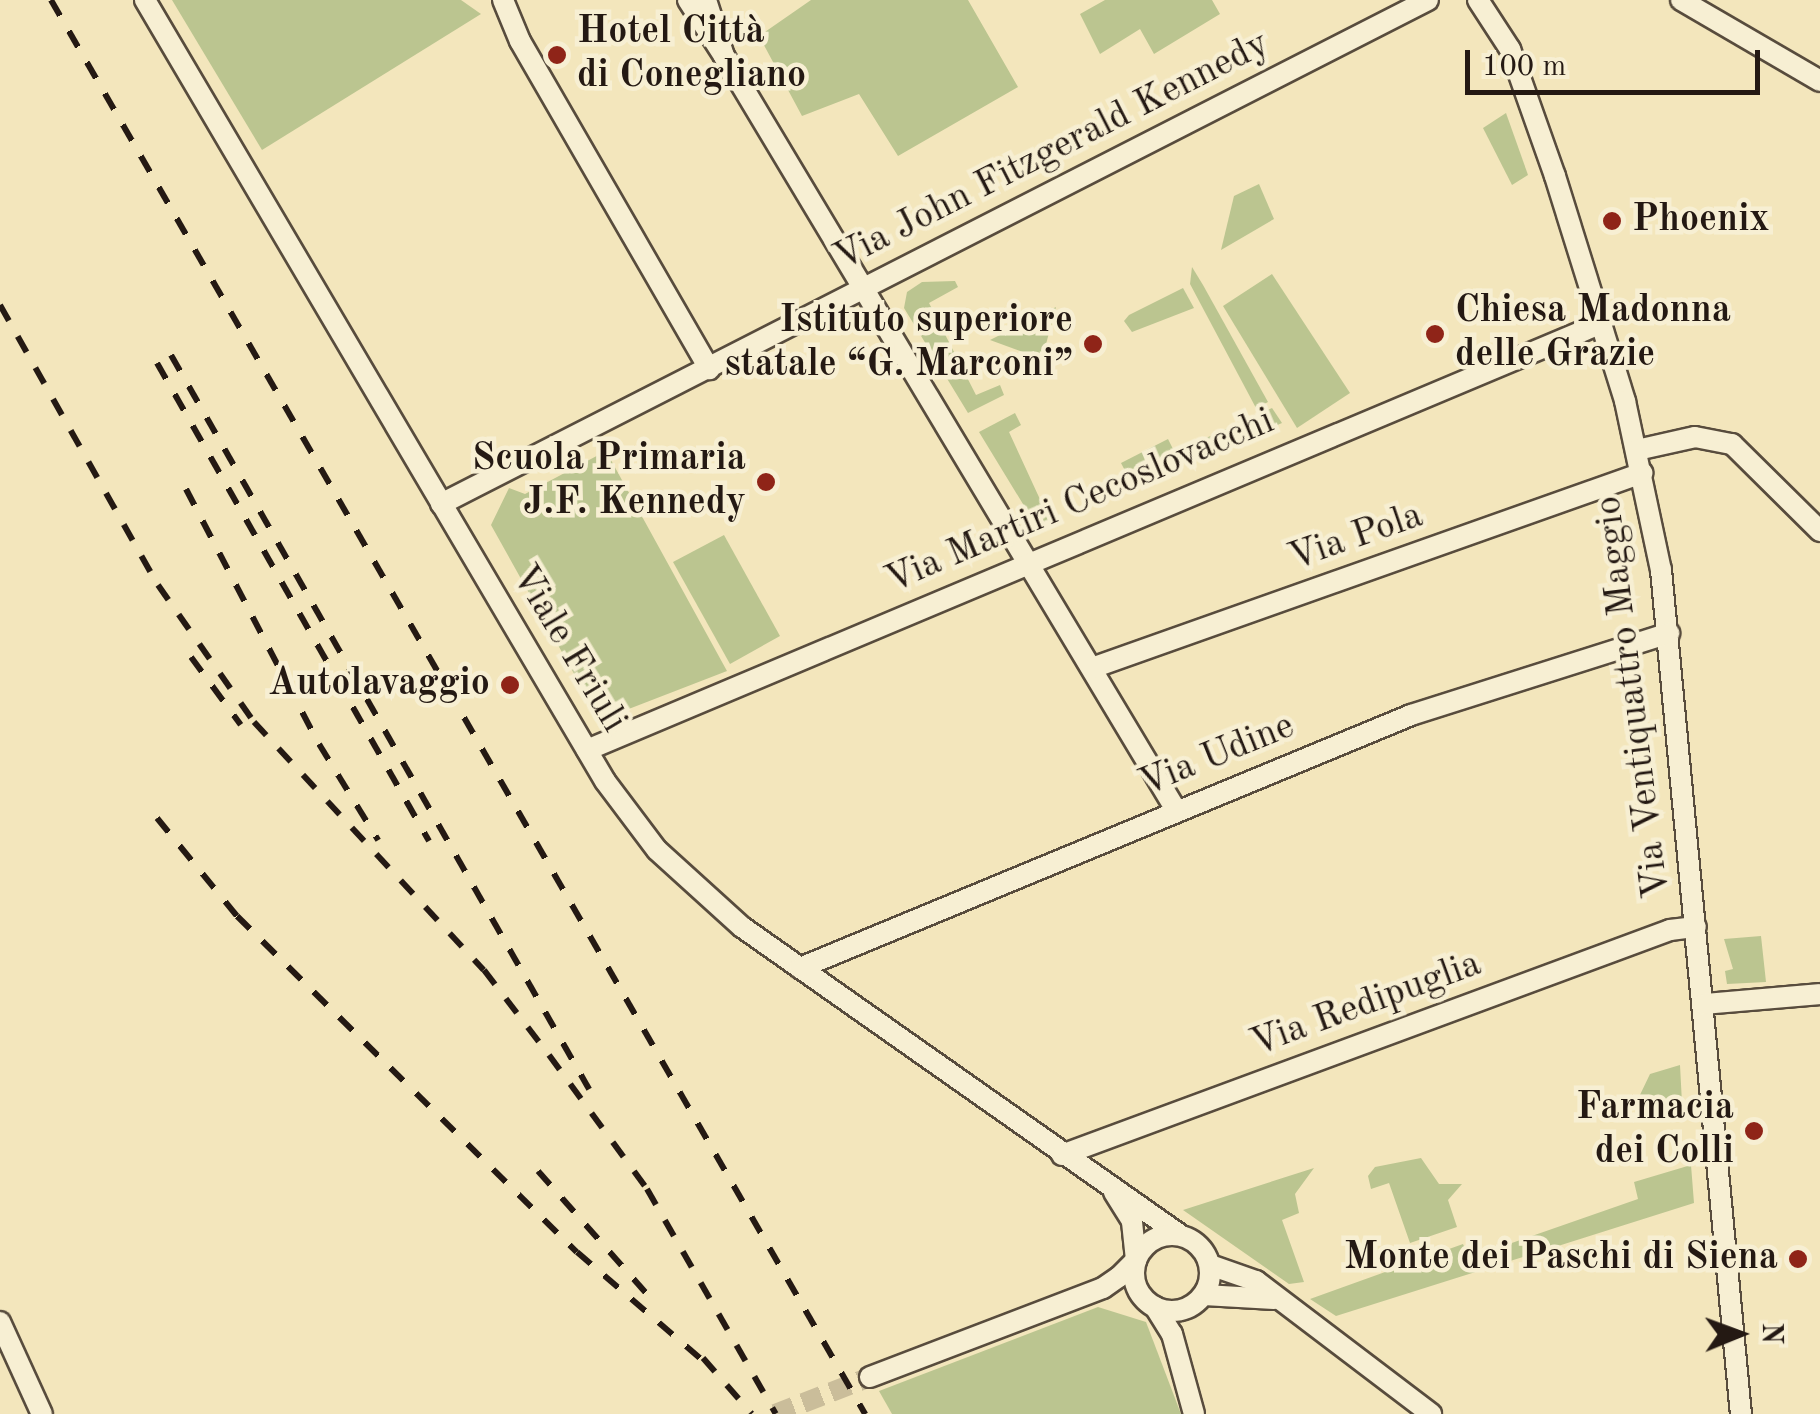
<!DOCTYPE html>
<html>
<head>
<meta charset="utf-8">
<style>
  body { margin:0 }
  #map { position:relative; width:1820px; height:1414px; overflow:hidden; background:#f3e6bc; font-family:"Old Standard TT",serif }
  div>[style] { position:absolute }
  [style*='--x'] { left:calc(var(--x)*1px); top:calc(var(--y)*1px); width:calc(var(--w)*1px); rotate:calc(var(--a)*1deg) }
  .green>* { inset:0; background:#bbc590 }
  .minor-tunnel>* { height:20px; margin-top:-10px; transform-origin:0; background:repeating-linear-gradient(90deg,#cabd9a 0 20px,transparent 0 30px) }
  .roads { filter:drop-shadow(2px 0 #584c3d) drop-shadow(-2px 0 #584c3d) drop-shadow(0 2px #584c3d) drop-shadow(0 -2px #584c3d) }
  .minor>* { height:20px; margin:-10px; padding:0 10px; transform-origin:10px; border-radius:10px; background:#f7efd3 }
  .minor>.ring { margin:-10px; padding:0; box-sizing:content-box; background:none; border:20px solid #f7efd3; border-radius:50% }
  .rail>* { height:6px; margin-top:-3px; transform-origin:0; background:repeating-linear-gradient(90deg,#241913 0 18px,transparent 0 36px) }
  .dots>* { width:28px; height:28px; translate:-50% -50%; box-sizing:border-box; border:5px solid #f7efd3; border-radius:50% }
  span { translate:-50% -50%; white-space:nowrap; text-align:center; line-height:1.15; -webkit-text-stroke:9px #f7efd3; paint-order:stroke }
  .poi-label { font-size:38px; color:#241913; font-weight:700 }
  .left { translate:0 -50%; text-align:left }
  .right { translate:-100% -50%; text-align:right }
  .street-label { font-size:38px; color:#241913 }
  .north { position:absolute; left:1690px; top:1284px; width:100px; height:100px; -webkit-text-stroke:8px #f7efd3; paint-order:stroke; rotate:89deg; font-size:28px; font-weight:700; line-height:40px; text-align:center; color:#241913 }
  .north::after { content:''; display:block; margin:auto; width:35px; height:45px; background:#241913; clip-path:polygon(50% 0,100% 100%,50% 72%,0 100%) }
  .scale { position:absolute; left:1465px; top:50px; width:295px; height:45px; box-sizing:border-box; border:5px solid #241913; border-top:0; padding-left:12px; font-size:30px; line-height:35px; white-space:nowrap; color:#241913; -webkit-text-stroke:8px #f7efd3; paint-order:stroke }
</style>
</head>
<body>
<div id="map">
  <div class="green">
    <div style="clip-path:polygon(172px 0,461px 0,481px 14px,262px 150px)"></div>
    <div style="clip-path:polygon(811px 0,968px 0,1018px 87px,898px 156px,859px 94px,802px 116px,759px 36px)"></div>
    <div style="clip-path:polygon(1105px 0,1212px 0,1220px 14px,1154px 54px,1140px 29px,1100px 54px,1080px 14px)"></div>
    <div style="clip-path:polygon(1506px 113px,1528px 175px,1512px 185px,1483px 128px)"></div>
    <div style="clip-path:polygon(1259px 184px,1274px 219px,1221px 250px,1234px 196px)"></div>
    <div style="clip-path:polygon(1192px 267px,1203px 285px,1268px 402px,1256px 408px,1190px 284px)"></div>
    <div style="clip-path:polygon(1272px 274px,1350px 393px,1297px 428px,1223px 306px)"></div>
    <div style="clip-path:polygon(955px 281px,958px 287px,929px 303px,976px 395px,1000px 385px,1004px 395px,968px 413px,904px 308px,907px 292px,922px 282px)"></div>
    <div style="clip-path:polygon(1183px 288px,1194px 308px,1132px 332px,1124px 321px,1129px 315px)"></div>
    <div style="clip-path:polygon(1056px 307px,1042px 359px,990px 340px)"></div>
    <div style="clip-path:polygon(1272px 408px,1282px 423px,1198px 459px,1195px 443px)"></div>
    <div style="clip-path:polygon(1015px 413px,1021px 425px,1009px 432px,1050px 521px,1037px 527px,979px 432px)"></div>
    <div style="clip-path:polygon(1168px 439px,1181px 465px,1133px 486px,1121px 463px)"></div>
    <div style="clip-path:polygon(606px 451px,727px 671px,608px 717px,592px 706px,491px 525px,509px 488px,525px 494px)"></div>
    <div style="clip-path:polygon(724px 535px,780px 636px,730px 664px,673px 562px)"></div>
    <div style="clip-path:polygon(1761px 936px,1766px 982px,1727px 984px,1725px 971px,1733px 969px,1724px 939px)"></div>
    <div style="clip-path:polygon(1680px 1065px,1682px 1103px,1653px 1116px,1657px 1108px,1638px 1099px,1650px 1074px)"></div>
    <div style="clip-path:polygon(1421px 1158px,1439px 1184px,1462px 1184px,1448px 1200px,1457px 1227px,1410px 1243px,1389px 1183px,1371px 1189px,1368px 1176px,1375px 1167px)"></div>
    <div style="clip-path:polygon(1691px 1165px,1694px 1203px,1336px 1316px,1310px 1299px,1463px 1244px,1469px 1258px,1638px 1199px,1634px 1182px)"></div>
    <div style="clip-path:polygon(1314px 1168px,1295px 1194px,1299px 1213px,1282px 1220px,1304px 1282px,1289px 1284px,1183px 1210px)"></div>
    <div style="clip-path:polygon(1098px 1307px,1146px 1322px,1181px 1414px,892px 1414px,879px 1391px)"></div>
  </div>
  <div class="minor-tunnel">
    <div style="--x:775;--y:1414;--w:102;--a:-21.3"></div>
  </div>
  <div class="roads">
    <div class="minor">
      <div style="--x:145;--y:0;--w:906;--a:59.5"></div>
      <div style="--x:605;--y:781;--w:86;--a:53"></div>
      <div style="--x:657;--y:850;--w:115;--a:42.2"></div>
      <div style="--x:742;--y:927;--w:535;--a:35.11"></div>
      <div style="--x:503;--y:0;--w:44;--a:67.5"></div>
      <div style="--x:520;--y:41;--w:379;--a:60"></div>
      <div style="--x:688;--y:0;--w:67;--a:57.3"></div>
      <div style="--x:724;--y:56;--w:59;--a:-107.8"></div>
      <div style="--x:1478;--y:0;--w:59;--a:56.9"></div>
      <div style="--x:1510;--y:49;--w:135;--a:70.5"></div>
      <div style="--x:1555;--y:176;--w:236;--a:72.7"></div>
      <div style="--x:1625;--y:401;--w:173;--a:78"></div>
      <div style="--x:1661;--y:570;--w:848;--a:84.59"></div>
      <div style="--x:1681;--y:0;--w:161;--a:30.2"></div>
      <div style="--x:724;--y:56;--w:879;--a:59.06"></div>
      <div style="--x:1637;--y:450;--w:59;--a:-12.6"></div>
      <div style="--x:1695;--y:437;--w:38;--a:11"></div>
      <div style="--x:1732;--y:444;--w:124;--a:44.7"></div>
      <div style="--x:441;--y:504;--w:1108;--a:-27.05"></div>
      <div style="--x:1092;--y:668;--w:584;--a:-19.52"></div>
      <div style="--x:587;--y:750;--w:1101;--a:-22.82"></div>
      <div style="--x:800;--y:968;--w:661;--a:-22.49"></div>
      <div style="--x:1411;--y:715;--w:271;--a:-17.6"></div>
      <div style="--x:1704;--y:1004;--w:116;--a:-4.9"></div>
      <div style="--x:1062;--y:1155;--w:648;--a:-20.31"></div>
      <div style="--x:1670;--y:930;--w:26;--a:-7"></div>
      <div class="ring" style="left:1134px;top:1235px;width:56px;height:56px"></div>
      <div style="--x:1210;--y:1265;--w:49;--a:19.2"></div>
      <div style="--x:1256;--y:1281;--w:220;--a:37.2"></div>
      <div style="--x:1204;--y:1295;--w:70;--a:3.3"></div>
      <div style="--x:1155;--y:1307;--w:32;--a:58"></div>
      <div style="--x:1172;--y:1334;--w:83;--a:74.6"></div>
      <div style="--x:0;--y:1322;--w:101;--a:65.5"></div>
      <div style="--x:870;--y:1377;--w:249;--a:-20.9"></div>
      <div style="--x:1103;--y:1288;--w:19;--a:-35"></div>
      <div style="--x:1119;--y:1277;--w:24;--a:-45"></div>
      <div style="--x:1136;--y:1260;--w:39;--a:-96"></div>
      <div style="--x:1132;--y:1221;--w:34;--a:-122"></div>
    </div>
  </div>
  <div class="rail">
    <div style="--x:51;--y:0;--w:1632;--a:60.07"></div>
    <div style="--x:0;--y:305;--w:322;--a:60.6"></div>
    <div style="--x:158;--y:585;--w:167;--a:55"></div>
    <div style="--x:254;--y:722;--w:338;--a:47.2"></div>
    <div style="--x:484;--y:970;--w:107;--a:52.6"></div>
    <div style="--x:549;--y:1055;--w:166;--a:53.8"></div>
    <div style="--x:647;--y:1189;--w:259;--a:60.2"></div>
    <div style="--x:171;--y:355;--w:845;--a:60.34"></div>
    <div style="--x:157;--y:363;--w:550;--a:60.36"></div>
    <div style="--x:186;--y:489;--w:288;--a:62.5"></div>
    <div style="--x:319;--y:744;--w:113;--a:58.4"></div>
    <div style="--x:191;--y:657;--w:84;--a:53.7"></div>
    <div style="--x:157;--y:818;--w:127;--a:50.8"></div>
    <div style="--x:237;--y:916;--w:478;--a:44.7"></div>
    <div style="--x:577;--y:1252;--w:176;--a:40.8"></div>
    <div style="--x:538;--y:1171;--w:164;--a:48.5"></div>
    <div style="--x:703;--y:1358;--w:74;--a:48.8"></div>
  </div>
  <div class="dots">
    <div style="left:557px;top:55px;background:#8f2418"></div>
    <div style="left:1612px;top:221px;background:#8f2418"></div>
    <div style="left:1435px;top:334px;background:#8f2418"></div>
    <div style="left:1093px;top:344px;background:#8f2418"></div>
    <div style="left:766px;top:482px;background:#8f2418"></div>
    <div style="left:510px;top:685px;background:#8f2418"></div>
    <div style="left:1754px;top:1131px;background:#8f2418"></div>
    <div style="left:1798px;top:1259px;background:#8f2418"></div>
  </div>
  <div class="poi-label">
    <span class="left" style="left:577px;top:55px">Hotel Città<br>di Conegliano</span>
    <span class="left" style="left:1632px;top:221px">Phoenix</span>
    <span class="left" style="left:1455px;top:334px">Chiesa Madonna<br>delle Grazie</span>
    <span class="right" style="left:1073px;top:344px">Istituto superiore<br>statale “G. Marconi”</span>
    <span class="right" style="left:746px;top:482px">Scuola Primaria<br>J.F. Kennedy</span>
    <span class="right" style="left:490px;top:685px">Autolavaggio</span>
    <span class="right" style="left:1734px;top:1131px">Farmacia<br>dei Colli</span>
    <span class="right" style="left:1778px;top:1259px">Monte dei Paschi di Siena</span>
  </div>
  <div class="street-label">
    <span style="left:1052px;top:152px;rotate:-27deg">Via John Fitzgerald Kennedy</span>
    <span style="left:1080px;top:502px;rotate:-23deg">Via Martiri Cecoslovacchi</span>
    <span style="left:1356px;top:538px;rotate:-19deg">Via Pola</span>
    <span style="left:568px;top:649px;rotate:59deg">Viale Friuli</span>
    <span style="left:1634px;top:697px;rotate:-97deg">Via Ventiquattro Maggio</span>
    <span style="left:1217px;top:756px;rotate:-22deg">Via Udine</span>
    <span style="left:1366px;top:1005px;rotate:-20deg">Via Redipuglia</span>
  </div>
  <div class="north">N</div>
  <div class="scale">100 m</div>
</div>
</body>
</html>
